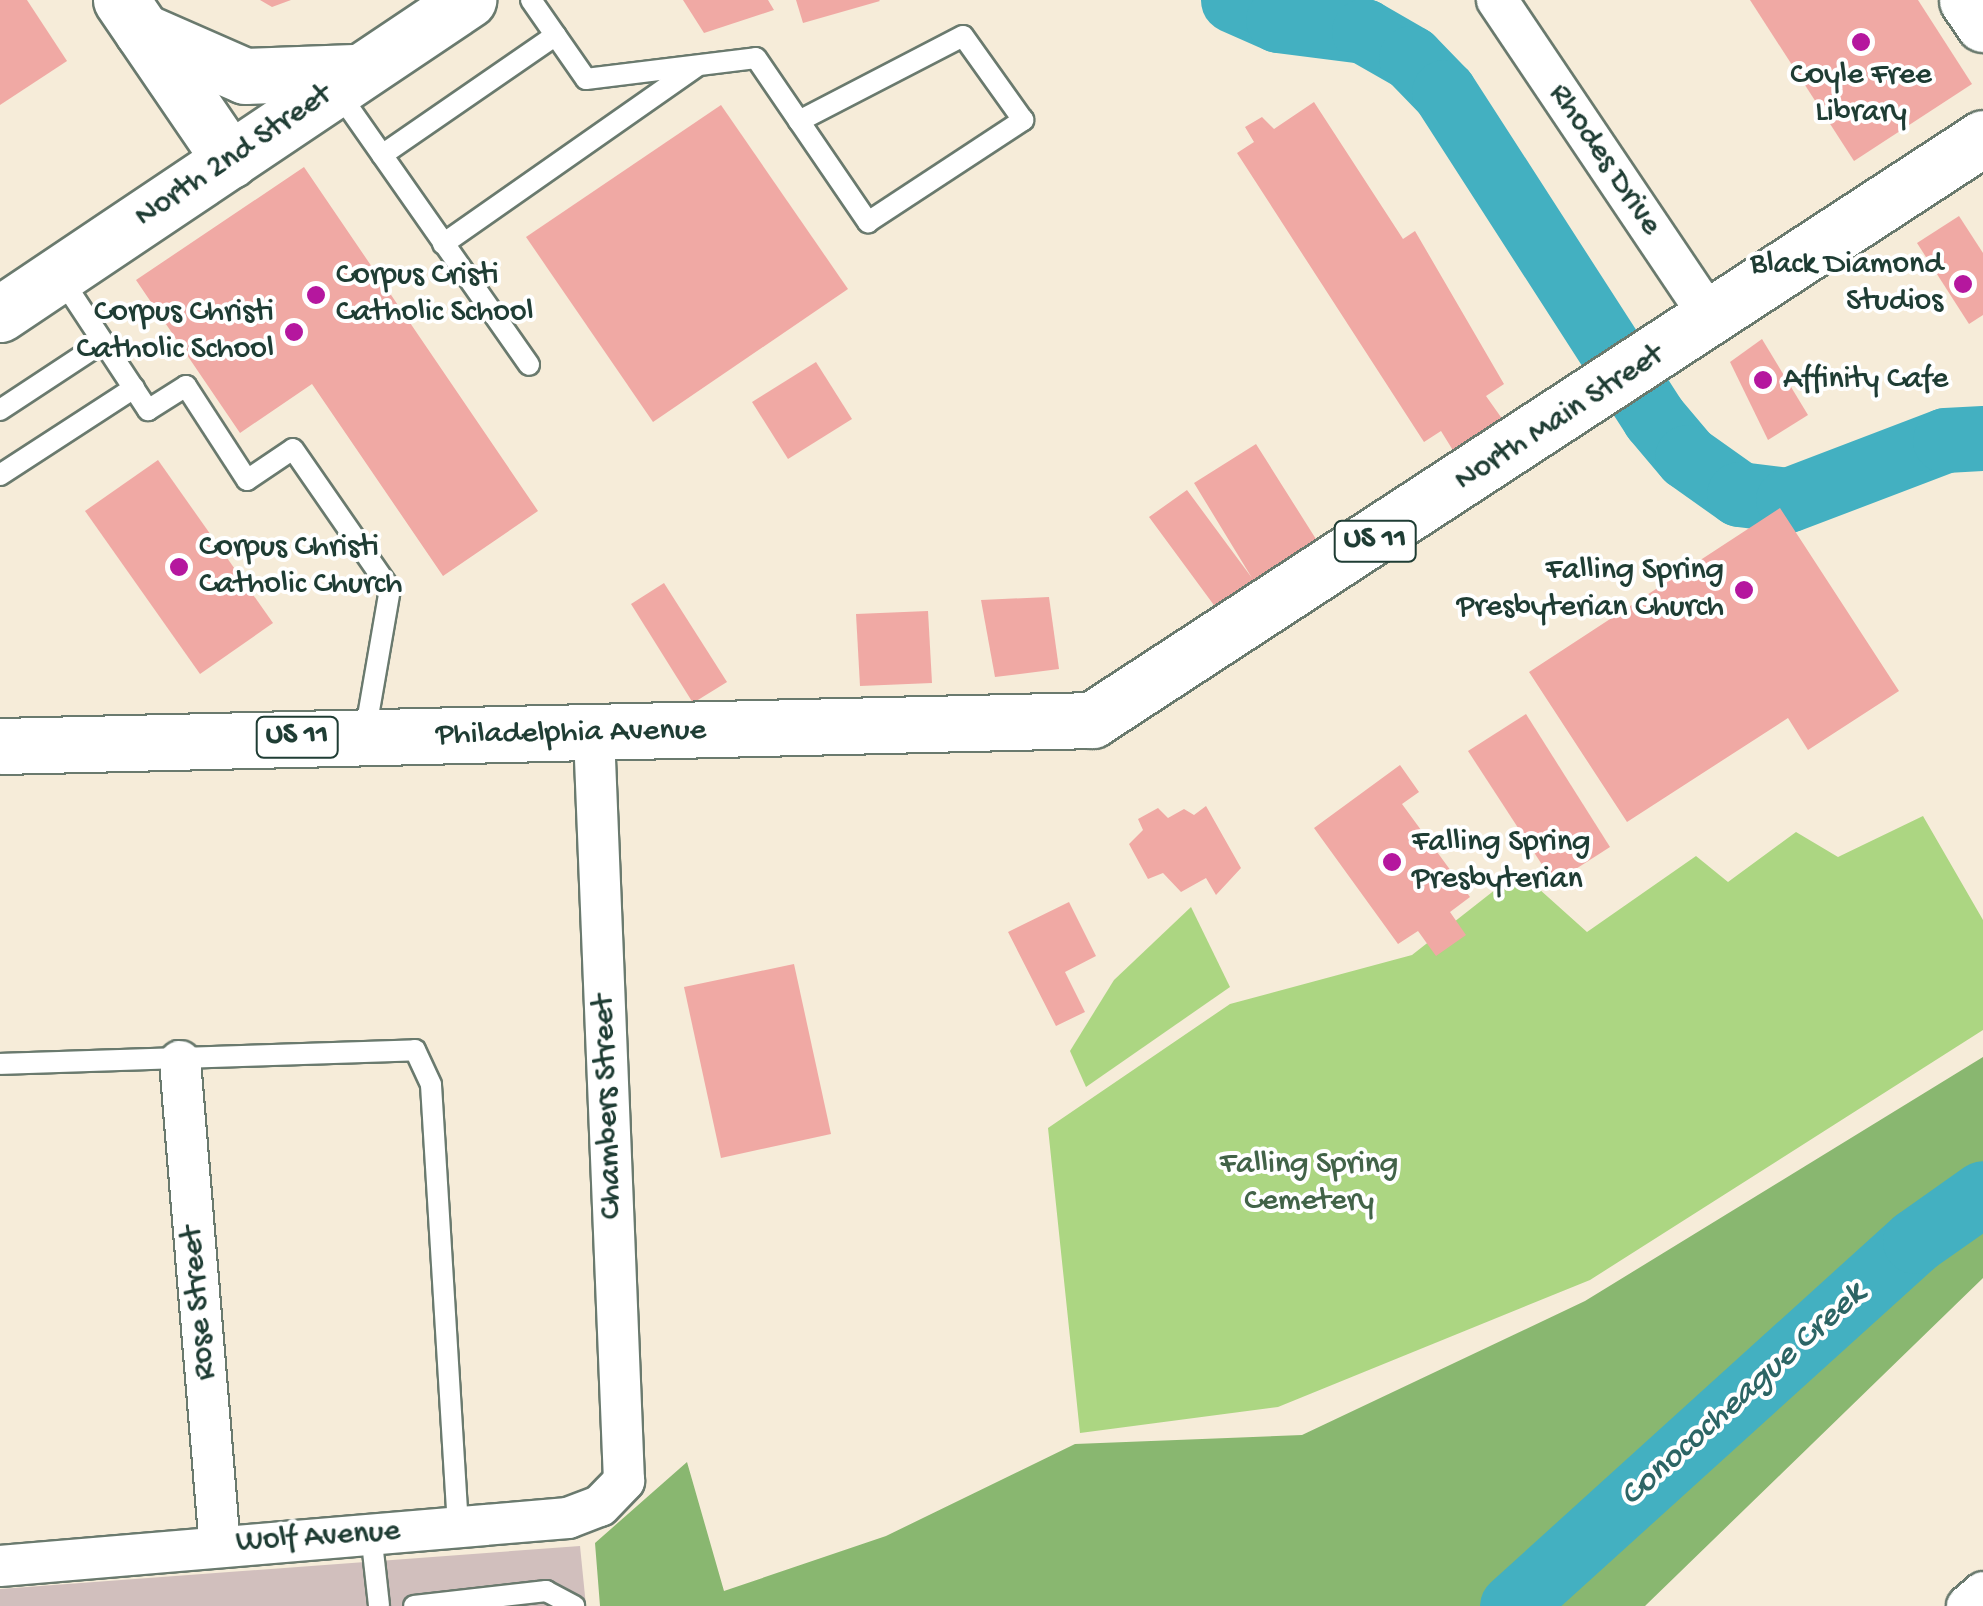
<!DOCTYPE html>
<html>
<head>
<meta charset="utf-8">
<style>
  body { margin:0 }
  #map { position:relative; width:1983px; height:1606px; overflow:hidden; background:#f6ecd9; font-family:"Gochi Hand",sans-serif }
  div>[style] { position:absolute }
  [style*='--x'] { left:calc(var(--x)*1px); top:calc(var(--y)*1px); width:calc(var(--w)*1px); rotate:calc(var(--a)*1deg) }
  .industrial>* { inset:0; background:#d1bfbd }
  .green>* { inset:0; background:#acd682 }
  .forest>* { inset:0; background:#89b770 }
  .river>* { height:65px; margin:-32.5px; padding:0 32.5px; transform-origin:32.5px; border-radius:32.5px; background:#43b0c1 }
  .building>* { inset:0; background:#f0a9a4 }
  .roads { filter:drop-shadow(2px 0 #6a7a6e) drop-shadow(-2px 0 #6a7a6e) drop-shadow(0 2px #6a7a6e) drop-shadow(0 -2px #6a7a6e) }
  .lane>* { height:20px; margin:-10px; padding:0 10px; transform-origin:10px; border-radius:10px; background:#fff }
  .street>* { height:40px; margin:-20px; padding:0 20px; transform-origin:20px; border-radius:20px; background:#fff }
  .secondary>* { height:55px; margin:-27.5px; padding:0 27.5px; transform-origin:27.5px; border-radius:27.5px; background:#fff }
  .primary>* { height:55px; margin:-27.5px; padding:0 27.5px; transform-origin:27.5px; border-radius:27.5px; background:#fff }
  .dots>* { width:28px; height:28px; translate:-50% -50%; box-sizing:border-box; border:5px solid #fff; border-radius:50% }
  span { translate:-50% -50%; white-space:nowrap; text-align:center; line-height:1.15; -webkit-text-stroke:8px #fff; paint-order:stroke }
  .shield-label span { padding:2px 8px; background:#fff; border:2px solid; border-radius:8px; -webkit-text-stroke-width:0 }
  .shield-label { font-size:30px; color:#1f3d34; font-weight:700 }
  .poi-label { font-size:32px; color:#1f3d34 }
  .right { translate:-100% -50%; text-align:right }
  .left { translate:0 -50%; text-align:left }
  .street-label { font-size:32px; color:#1f3d34 }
  .park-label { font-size:32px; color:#426348 }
  .water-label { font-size:35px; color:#2c6565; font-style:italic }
</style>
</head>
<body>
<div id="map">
  <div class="industrial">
    <div style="clip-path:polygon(580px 1546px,586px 1606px,0 1606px,0 1589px)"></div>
  </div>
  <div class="green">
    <div style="clip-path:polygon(1923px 816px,1983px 920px,1983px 1030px,1590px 1280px,1278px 1407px,1080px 1433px,1048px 1128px,1230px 1004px,1412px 955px,1519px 871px,1587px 932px,1696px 856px,1728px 882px,1796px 832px,1838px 857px)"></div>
    <div style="clip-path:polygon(1191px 907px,1230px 987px,1086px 1087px,1070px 1051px,1114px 980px)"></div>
  </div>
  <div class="forest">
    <div style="clip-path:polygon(1983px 1057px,1983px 1278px,1645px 1606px,600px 1606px,595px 1543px,687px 1462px,724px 1591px,886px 1536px,1075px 1444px,1302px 1435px,1585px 1301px)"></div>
  </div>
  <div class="river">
    <div style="--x:1233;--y:0;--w:49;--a:24"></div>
    <div style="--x:1278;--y:20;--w:87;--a:7.3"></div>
    <div style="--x:1364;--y:31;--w:54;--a:29.9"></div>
    <div style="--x:1411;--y:58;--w:47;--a:45.9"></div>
    <div style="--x:1444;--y:92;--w:388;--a:57.2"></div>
    <div style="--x:1654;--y:418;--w:51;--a:49.8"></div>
    <div style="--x:1687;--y:457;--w:64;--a:35.4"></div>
    <div style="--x:1739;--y:494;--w:49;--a:7"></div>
    <div style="--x:1788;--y:500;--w:168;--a:-20.9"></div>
    <div style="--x:1945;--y:440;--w:38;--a:-3"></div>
    <div style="--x:1512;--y:1606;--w:544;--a:-42.17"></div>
    <div style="--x:1915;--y:1241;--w:83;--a:-35.2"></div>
  </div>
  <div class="building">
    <div style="clip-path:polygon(0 0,27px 0,67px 61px,0 105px)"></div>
    <div style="clip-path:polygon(260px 0,291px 0,272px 7px)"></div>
    <div style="clip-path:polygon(683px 0,768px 0,774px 10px,704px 33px)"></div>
    <div style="clip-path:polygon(796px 0,879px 0,880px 1px,803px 23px)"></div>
    <div style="clip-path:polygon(1750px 0,1918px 0,1972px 84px,1854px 161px)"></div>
    <div style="clip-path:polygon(1314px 102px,1403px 239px,1415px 231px,1504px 384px,1486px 396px,1503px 420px,1454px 452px,1441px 431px,1424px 442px,1237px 153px,1254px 142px,1245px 127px,1262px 117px,1274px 129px)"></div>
    <div style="clip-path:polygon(721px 105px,848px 289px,653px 422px,526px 237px)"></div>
    <div style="clip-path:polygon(304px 167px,538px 511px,443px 576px,312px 384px,240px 433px,136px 280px)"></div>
    <div style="clip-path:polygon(1959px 216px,1983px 253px,1983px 315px,1969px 324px,1917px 243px)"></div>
    <div style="clip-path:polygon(1762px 339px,1808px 415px,1768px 440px,1730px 362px)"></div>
    <div style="clip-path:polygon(816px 362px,852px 419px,788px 459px,752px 402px)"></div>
    <div style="clip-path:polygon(1256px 444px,1321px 547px,1219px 612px,1149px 517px,1187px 490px,1252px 578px,1194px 483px)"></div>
    <div style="clip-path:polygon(158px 460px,273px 623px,200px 674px,85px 511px)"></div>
    <div style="clip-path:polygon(1780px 508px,1899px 691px,1808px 750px,1788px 718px,1627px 822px,1529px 672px)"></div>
    <div style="clip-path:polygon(664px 583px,727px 682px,693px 703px,631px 604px)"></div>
    <div style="clip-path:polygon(1049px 597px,1059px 669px,995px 677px,981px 600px)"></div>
    <div style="clip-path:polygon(928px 611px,932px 683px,860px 686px,856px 614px)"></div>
    <div style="clip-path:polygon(1526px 714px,1610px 847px,1554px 883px,1468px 751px)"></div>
    <div style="clip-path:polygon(1400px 765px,1419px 792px,1402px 804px,1470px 897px,1450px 912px,1466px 935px,1436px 956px,1418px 931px,1398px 944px,1314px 828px)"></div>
    <div style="clip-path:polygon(1206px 806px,1241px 868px,1216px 895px,1206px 878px,1181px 892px,1163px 873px,1148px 879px,1129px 844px,1143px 830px,1138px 819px,1158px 808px,1168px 818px,1184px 809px,1194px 815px)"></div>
    <div style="clip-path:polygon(1069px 902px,1096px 956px,1065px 972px,1085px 1012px,1056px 1026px,1008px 932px)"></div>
    <div style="clip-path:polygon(794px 964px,831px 1134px,721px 1158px,684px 987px)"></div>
  </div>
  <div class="roads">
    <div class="lane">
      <div style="--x:531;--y:0;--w:96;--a:55.2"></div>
      <div style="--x:586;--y:79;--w:171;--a:-7"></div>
      <div style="--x:756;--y:58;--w:199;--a:55.7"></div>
      <div style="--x:868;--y:222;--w:186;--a:-33.3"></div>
      <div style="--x:1023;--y:120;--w:103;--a:-125.5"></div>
      <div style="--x:963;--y:36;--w:185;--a:152.6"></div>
      <div style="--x:338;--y:92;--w:333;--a:55"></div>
      <div style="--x:382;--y:155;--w:211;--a:-34.6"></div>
      <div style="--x:443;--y:244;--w:309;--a:-35"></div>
      <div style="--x:59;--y:275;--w:162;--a:56.6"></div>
      <div style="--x:148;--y:410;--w:45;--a:-32.3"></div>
      <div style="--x:186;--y:386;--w:112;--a:57"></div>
      <div style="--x:247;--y:480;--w:55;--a:-34"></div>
      <div style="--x:293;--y:449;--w:170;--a:55.3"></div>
      <div style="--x:390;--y:589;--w:147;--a:99.8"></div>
      <div style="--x:0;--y:410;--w:123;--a:-33.4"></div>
      <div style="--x:0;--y:475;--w:160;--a:-33"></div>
      <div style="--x:0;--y:1064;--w:415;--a:-1.9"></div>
      <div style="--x:415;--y:1050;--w:38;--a:65"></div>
      <div style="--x:431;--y:1085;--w:443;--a:86.5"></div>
      <div style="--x:371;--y:1533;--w:73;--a:83.7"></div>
      <div style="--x:414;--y:1606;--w:133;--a:-6.5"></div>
      <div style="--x:546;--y:1591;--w:32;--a:28"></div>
    </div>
    <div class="street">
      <div style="--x:1497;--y:0;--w:384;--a:56.1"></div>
      <div style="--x:180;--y:1061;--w:486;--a:85.3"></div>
      <div style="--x:0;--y:1566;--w:570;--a:-4.83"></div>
      <div style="--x:568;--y:1518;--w:34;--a:-21"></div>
      <div style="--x:600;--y:1506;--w:35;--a:-46"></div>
      <div style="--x:624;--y:1481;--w:749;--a:-92.3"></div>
      <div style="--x:1967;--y:1606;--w:21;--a:-41"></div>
    </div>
    <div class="secondary">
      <div style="--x:121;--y:0;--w:194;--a:55.7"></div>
      <div style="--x:1967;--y:0;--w:29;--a:56"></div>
    </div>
    <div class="primary">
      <div style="--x:142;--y:31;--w:112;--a:23.6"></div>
      <div style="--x:245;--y:76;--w:109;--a:-2.1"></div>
      <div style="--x:0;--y:314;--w:564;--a:-33.86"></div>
      <div style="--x:0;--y:746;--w:1092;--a:-1.36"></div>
      <div style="--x:1092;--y:720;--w:1064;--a:-33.15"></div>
    </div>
  </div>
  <div class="dots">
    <div style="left:1861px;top:42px;background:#b5179e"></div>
    <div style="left:1963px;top:284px;background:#b5179e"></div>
    <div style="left:316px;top:295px;background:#b5179e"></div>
    <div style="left:294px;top:332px;background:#b5179e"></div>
    <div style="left:1763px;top:380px;background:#b5179e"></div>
    <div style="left:179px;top:567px;background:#b5179e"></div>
    <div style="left:1744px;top:590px;background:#b5179e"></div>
    <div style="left:1392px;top:862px;background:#b5179e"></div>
  </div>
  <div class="shield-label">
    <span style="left:1375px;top:541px">US 11</span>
    <span style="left:297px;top:737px">US 11</span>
  </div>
  <div class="poi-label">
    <span style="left:1861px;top:95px">Coyle Free<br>Library</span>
    <span class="right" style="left:1943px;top:284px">Black Diamond<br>Studios</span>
    <span class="left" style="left:336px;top:295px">Corpus Cristi<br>Catholic School</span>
    <span class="right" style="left:274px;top:332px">Corpus Christi<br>Catholic School</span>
    <span class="left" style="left:1783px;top:380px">Affinity Cafe</span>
    <span class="left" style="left:199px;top:567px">Corpus Christi<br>Catholic Church</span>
    <span class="right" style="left:1724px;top:590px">Falling Spring<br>Presbyterian Church</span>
    <span class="left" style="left:1412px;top:862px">Falling Spring<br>Presbyterian</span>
  </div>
  <div class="street-label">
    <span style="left:234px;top:157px;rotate:-34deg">North 2nd Street</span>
    <span style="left:1604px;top:160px;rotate:56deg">Rhodes Drive</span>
    <span style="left:1560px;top:419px;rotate:-33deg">North Main Street</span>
    <span style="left:571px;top:734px;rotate:-1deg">Philadelphia Avenue</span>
    <span style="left:609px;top:1107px;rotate:-92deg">Chambers Street</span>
    <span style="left:200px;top:1303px;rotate:-95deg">Rose Street</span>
    <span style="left:318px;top:1538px;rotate:-4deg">Wolf Avenue</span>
  </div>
  <div class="park-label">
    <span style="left:1309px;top:1184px">Falling Spring<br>Cemetery</span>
  </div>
  <div class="water-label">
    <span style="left:1744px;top:1396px;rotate:-42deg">Conococheague Creek</span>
  </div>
</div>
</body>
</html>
